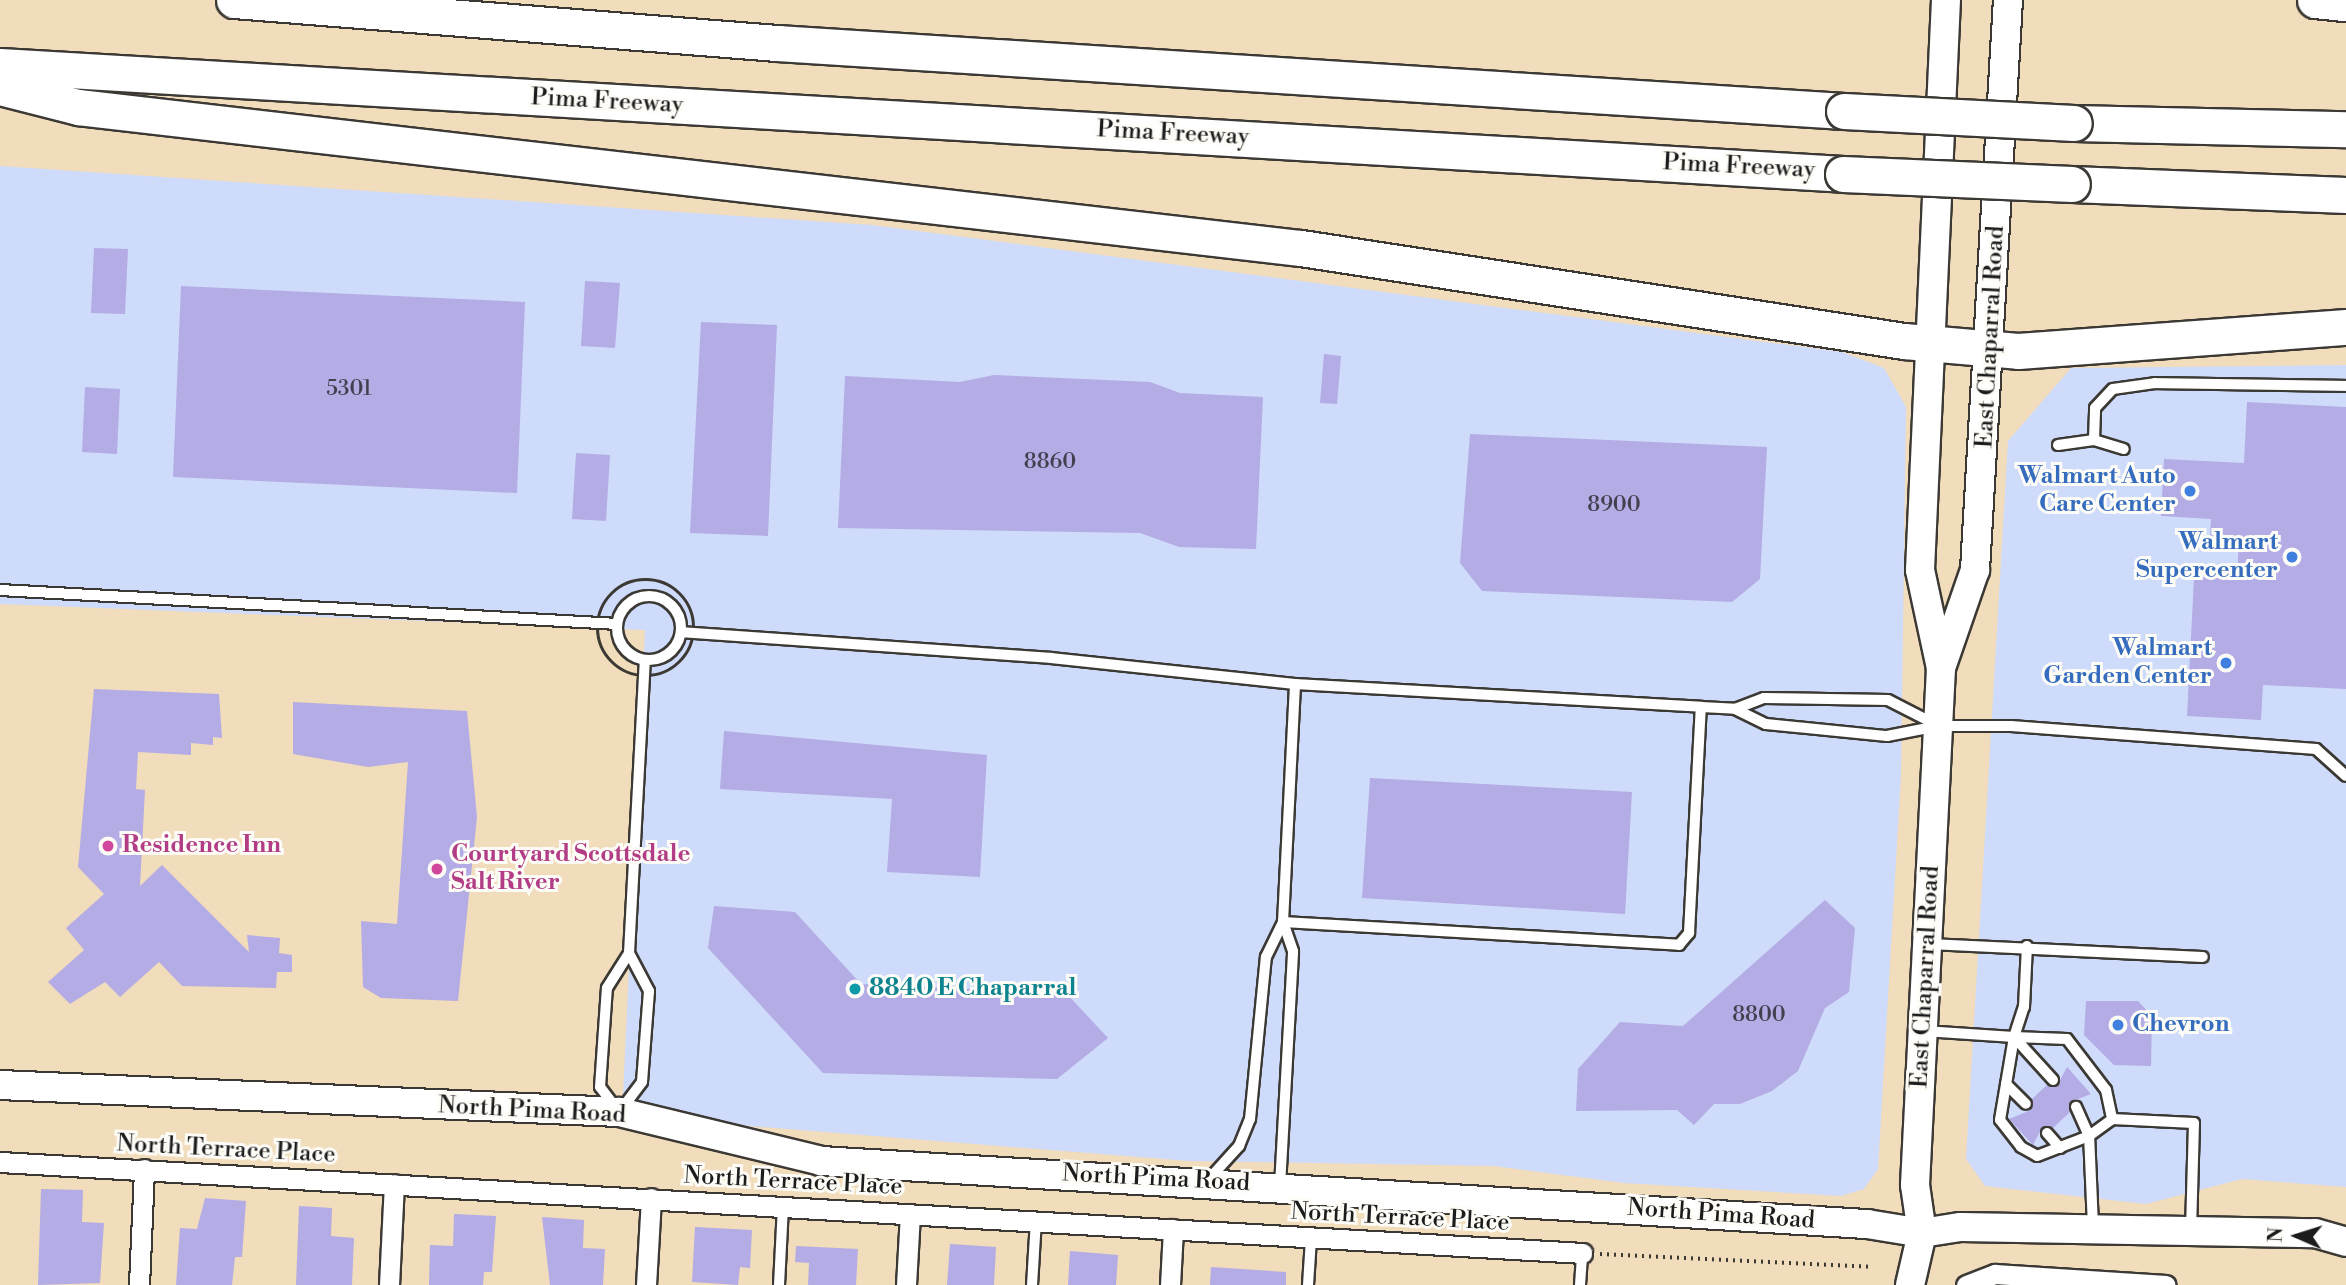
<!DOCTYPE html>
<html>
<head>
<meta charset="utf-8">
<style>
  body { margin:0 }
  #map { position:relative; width:2346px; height:1285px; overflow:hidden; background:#f1dcbb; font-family:"Libre Bodoni",serif }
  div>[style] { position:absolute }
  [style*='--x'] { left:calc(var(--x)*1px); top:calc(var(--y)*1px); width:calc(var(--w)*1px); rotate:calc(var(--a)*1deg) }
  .built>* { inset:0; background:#cedbfa }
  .building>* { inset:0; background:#b4ace5 }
  .path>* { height:3.5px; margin-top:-1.75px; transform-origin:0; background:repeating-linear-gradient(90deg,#3c3934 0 2px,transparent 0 7px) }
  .path>.ring { margin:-1.75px; padding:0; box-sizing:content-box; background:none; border:3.5px solid #3c3934; border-radius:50% }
  .roads { filter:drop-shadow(2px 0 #3c3934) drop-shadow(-2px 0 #3c3934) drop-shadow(0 2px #3c3934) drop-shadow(0 -2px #3c3934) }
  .lane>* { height:10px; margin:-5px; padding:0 5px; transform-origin:5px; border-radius:5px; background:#fff }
  .lane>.ring { margin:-5px; padding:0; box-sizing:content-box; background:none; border:10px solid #fff; border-radius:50% }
  .street>* { height:19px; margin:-9.5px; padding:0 9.5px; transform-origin:9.5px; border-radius:9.5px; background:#fff }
  .secondary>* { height:28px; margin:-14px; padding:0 14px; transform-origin:14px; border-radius:14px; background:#fff }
  .highway>* { height:35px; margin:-17.5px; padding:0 17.5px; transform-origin:17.5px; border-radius:17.5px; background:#fff }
  .bridges { filter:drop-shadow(2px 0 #3c3934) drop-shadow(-2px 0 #3c3934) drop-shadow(0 2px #3c3934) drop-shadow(0 -2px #3c3934) }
  .highway-bridge>* { height:35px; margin:-17.5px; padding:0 17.5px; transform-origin:17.5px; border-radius:17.5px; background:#fff }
  .dots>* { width:19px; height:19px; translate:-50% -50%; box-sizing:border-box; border:4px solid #fdfcf7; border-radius:50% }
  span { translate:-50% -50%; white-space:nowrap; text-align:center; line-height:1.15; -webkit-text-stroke:6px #fdfcf7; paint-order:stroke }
  .number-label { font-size:21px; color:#42404e }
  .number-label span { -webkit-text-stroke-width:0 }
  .street-label { font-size:24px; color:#1c1c1c }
  .shop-label { font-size:24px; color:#366cbe; font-weight:700 }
  .right { translate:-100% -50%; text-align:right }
  .left { translate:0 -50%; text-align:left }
  .hotel-label { font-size:24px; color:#b23c85; font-weight:700 }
  .culture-label { font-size:24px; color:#0d838f; font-weight:700 }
  .north { position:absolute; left:2262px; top:1201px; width:70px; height:70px; -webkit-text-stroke:5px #fdfcf7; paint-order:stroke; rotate:273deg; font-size:19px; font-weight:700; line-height:28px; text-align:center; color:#1c1c1c }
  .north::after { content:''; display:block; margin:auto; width:24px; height:32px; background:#1c1c1c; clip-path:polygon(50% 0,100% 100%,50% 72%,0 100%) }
</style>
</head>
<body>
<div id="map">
  <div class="built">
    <div style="clip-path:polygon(0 166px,872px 225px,1842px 352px,1884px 368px,1906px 407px,1901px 775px,1878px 1169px,1864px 1189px,1841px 1196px,1624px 1183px,1493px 1166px,1189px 1161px,622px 1116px,645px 630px,0 604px)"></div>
    <div style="clip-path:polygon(2346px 365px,2346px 1187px,2242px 1179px,2146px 1204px,1985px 1186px,1966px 1159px,2008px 441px,2071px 368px)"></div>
  </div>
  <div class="building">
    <div style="clip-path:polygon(94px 248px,128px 249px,125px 314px,91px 313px)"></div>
    <div style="clip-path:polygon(585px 281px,620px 283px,615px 348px,581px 346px)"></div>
    <div style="clip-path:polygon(181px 286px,525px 302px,517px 493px,173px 477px)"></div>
    <div style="clip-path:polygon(701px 322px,777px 325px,768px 536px,690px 533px)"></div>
    <div style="clip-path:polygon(1324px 354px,1341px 356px,1337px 404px,1320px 403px)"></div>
    <div style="clip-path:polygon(994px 375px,1150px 382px,1180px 393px,1263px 397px,1256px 549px,1179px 547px,1140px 533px,838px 528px,845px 376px,960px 382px)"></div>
    <div style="clip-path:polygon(85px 387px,120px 389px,117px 454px,82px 452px)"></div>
    <div style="clip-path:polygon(2247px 402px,2346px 407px,2346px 689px,2263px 685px,2261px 720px,2187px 716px,2194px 577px,2237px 579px,2239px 538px,2210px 536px,2211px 519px,2161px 516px,2164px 459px,2244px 463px)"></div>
    <div style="clip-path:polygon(1470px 434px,1767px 447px,1760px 579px,1732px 602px,1482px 591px,1460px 563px)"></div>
    <div style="clip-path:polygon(576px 453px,610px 455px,606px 521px,572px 519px)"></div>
    <div style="clip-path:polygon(94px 689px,219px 694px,222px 738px,213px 737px,213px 745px,191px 743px,191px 755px,138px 752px,136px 789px,145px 790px,140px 886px,162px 865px,249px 952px,247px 935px,280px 938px,279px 953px,292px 955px,292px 972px,277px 972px,276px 988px,182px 986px,159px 962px,120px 997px,105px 982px,70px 1004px,48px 982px,84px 950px,66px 928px,104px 894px,78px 867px)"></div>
    <div style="clip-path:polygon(293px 702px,467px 711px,477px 817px,458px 1001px,381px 998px,363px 987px,361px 921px,397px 924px,408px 762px,368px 767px,293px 754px)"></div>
    <div style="clip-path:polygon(724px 731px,987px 755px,980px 877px,887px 872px,892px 799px,720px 789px)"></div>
    <div style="clip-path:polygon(1370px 778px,1632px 792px,1625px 914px,1362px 898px)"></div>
    <div style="clip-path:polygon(1825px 900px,1855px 928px,1849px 992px,1825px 1008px,1798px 1071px,1772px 1091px,1740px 1104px,1714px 1104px,1694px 1125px,1677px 1110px,1576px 1111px,1578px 1069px,1620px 1022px,1683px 1026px)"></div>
    <div style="clip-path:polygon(714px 906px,795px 912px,861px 984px,1066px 993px,1108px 1038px,1057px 1079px,823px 1073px,708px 948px)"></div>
    <div style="clip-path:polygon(2086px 1001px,2138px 1001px,2152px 1016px,2151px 1066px,2114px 1065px,2084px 1035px)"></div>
    <div style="clip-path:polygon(2067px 1067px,2091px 1094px,2070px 1102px,2070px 1112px,2053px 1128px,2042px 1128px,2033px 1145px,2009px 1119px,2031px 1110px,2032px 1099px,2047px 1085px,2057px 1086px)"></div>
    <div style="clip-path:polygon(41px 1189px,83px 1190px,82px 1222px,104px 1223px,100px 1283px,38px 1285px)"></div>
    <div style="clip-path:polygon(205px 1198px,246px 1201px,242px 1257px,235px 1257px,232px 1285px,176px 1285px,180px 1228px,197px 1229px)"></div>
    <div style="clip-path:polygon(299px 1206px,332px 1208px,331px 1236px,354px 1238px,352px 1285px,296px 1285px)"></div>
    <div style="clip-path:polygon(454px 1214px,496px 1216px,492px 1272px,484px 1272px,483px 1285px,429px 1285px,430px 1245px,453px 1246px)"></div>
    <div style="clip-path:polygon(542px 1217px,584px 1220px,583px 1248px,605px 1249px,603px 1285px,550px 1285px)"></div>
    <div style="clip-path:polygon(695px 1227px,752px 1230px,750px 1268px,740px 1267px,738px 1285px,692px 1282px)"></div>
    <div style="clip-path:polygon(950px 1244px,996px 1247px,994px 1285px,947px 1285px)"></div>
    <div style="clip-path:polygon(796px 1246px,858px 1249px,856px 1285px,808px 1285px,809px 1263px,795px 1262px)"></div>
    <div style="clip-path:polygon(1070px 1251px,1118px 1255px,1116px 1285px,1068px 1285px)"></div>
    <div style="clip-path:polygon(1211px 1267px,1286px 1272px,1286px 1285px,1210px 1285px)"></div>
  </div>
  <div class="path">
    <div class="ring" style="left:598px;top:580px;width:92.5px;height:92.5px"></div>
    <div style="--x:1600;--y:1254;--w:271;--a:2.7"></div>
  </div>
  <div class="roads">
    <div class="lane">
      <div style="--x:2094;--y:440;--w:32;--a:-88"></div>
      <div style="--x:2095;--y:408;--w:26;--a:-47"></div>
      <div style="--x:2113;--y:389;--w:42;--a:-8.1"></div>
      <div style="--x:2155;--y:383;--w:191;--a:0.9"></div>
      <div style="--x:2058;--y:445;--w:36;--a:-8"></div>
      <div style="--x:2094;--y:440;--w:31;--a:17"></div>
      <div style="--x:0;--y:590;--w:618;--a:3.15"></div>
      <div class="ring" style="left:617px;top:596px;width:54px;height:54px"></div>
      <div style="--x:681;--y:632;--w:371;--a:4"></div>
      <div style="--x:1051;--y:658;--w:245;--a:6.1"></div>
      <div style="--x:1295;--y:684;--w:407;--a:3.2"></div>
      <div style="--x:1701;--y:707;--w:34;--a:3"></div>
      <div style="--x:1735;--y:709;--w:31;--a:-21"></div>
      <div style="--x:1764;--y:698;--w:124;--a:0.9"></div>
      <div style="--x:1888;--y:700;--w:53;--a:27.1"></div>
      <div style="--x:1735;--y:709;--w:34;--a:26"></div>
      <div style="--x:1766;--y:724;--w:122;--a:5.7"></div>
      <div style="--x:1887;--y:736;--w:52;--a:-11.1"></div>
      <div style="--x:1938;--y:726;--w:73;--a:0"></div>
      <div style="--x:2011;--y:726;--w:306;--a:4.3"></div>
      <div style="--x:2316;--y:749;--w:40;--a:42"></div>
      <div style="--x:1283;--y:922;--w:397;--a:3.3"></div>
      <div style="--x:1679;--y:945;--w:16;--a:-50"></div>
      <div style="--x:1689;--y:933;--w:226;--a:-87"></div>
      <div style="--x:1929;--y:944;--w:274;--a:2.7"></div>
      <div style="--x:629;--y:953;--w:43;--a:62.2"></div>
      <div style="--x:649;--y:991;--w:91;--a:94.4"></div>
      <div style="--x:642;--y:1082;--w:38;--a:127"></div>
      <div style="--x:619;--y:1112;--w:31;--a:-127"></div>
      <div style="--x:600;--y:1087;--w:99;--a:-86"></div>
      <div style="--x:607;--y:988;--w:41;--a:-57.8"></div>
      <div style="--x:629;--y:953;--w:293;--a:-86.9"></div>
      <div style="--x:1924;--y:1031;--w:90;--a:3.8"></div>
      <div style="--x:2014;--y:1037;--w:32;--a:-72"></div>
      <div style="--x:2024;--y:1007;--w:61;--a:-87.2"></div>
      <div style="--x:2014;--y:1037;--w:84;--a:99.6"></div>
      <div style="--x:2000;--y:1120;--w:34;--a:52"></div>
      <div style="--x:2021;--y:1147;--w:18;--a:29"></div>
      <div style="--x:2037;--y:1156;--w:56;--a:-21"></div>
      <div style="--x:2089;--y:1136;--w:32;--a:-114"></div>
      <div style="--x:2014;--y:1037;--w:53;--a:2.2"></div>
      <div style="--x:2067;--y:1039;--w:64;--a:52.6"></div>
      <div style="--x:2106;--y:1090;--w:30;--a:78"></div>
      <div style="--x:2014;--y:1037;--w:58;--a:47.8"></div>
      <div style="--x:2006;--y:1084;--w:28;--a:45"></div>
      <div style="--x:2047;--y:1133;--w:20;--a:49"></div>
      <div style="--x:1209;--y:1179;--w:45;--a:-47.7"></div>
      <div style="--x:1239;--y:1146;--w:29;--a:-68"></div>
      <div style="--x:1250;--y:1119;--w:163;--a:-84.4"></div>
      <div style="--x:1266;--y:957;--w:39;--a:-64"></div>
      <div style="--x:1280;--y:1186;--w:235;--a:-86.8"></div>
      <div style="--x:1293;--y:951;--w:31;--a:-109"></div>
      <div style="--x:1283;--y:922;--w:238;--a:-87.1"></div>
      <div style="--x:2093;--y:1226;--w:90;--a:-92.5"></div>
      <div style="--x:2089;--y:1136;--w:29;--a:-36"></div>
      <div style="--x:2112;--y:1119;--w:82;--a:2.8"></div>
      <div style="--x:2194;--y:1123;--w:105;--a:91.6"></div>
      <div style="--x:779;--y:1285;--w:78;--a:-87.1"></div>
      <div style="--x:1032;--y:1285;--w:65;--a:-86.5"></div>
      <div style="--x:1308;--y:1285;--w:47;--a:-86.3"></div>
      <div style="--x:1580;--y:1285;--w:32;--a:-86"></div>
    </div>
    <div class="street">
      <div style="--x:0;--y:1162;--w:1585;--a:3.29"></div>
      <div style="--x:139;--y:1285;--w:116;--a:-87.5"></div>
      <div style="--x:389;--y:1285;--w:101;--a:-87.2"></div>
      <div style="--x:646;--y:1285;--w:87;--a:-86.7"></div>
      <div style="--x:906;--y:1285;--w:71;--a:-86.8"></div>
      <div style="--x:1170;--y:1285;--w:56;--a:-86.9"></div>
      <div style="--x:1966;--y:1285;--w:31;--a:-21"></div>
      <div style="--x:1995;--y:1274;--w:171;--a:3.7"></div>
    </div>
    <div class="secondary">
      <div style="--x:1941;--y:668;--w:104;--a:-70.9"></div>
      <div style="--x:1975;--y:570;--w:571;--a:-86.69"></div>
      <div style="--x:0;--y:1085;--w:620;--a:2.5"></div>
      <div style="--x:619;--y:1112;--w:208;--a:13.6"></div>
      <div style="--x:821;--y:1161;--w:1048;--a:3.45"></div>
      <div style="--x:1867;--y:1224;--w:56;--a:9.3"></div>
      <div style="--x:1922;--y:1233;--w:39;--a:-9"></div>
      <div style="--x:1961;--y:1227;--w:354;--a:1"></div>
      <div style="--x:2315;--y:1233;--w:32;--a:16"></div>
      <div style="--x:1910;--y:1285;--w:53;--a:-77"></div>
      <div style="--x:1922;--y:1233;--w:49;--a:-98.3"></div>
      <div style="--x:1915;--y:1185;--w:518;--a:-87.12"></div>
      <div style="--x:1941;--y:668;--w:100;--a:-102.1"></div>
      <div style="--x:1920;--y:570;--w:571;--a:-87.39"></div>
    </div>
    <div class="highway">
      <div style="--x:234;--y:0;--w:545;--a:4.53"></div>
      <div style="--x:777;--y:43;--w:1069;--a:3.65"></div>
      <div style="--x:2315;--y:0;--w:31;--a:6"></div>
      <div style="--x:0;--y:66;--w:1846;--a:3.35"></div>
      <div style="--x:0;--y:87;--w:81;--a:14.4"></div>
      <div style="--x:78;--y:107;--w:1231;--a:6.58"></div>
      <div style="--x:1301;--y:248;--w:610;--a:8.77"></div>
      <div style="--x:1904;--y:341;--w:114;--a:5"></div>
      <div style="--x:2018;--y:351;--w:329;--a:-4.2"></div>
      <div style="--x:2074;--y:123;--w:272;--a:1.3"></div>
      <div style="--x:2072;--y:184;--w:274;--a:2.3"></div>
    </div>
  </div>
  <div class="bridges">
    <div class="highway-bridge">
      <div style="--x:1844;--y:111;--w:230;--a:3"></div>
      <div style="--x:1843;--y:174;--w:229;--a:2.5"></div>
    </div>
  </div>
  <div class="dots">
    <div style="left:2190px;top:491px;background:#3f7fe0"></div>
    <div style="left:2292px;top:557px;background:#3f7fe0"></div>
    <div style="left:2226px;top:663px;background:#3f7fe0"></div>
    <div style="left:108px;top:846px;background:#d1479c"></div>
    <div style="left:437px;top:869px;background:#d1479c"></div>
    <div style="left:855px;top:989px;background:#0f9aa8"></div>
    <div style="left:2118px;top:1025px;background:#3f7fe0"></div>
  </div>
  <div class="number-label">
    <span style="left:349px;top:389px">5301</span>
    <span style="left:1050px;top:462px">8860</span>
    <span style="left:1614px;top:505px">8900</span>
    <span style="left:1759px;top:1015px">8800</span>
  </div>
  <div class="street-label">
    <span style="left:607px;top:102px;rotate:3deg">Pima Freeway</span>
    <span style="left:1173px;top:134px;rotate:3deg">Pima Freeway</span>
    <span style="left:1739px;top:167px;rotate:3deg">Pima Freeway</span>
    <span style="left:1991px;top:337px;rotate:-87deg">East Chaparral Road</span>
    <span style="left:1926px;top:977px;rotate:-87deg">East Chaparral Road</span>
    <span style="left:532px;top:1111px;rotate:3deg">North Pima Road</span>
    <span style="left:226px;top:1150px;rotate:3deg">North Terrace Place</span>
    <span style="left:1156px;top:1179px;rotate:3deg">North Pima Road</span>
    <span style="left:793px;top:1182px;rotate:3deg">North Terrace Place</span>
    <span style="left:1721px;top:1215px;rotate:4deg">North Pima Road</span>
    <span style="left:1400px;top:1218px;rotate:3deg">North Terrace Place</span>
  </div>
  <div class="shop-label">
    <span class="right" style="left:2176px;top:491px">Walmart Auto<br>Care Center</span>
    <span class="right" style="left:2278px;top:557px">Walmart<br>Supercenter</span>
    <span class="right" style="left:2212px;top:663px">Walmart<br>Garden Center</span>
    <span class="left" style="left:2132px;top:1025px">Chevron</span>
  </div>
  <div class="hotel-label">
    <span class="left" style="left:122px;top:846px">Residence Inn</span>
    <span class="left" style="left:451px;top:869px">Courtyard Scottsdale<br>Salt River</span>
  </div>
  <div class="culture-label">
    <span class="left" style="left:869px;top:989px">8840 E Chaparral</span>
  </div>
  <div class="north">N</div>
</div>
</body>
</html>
